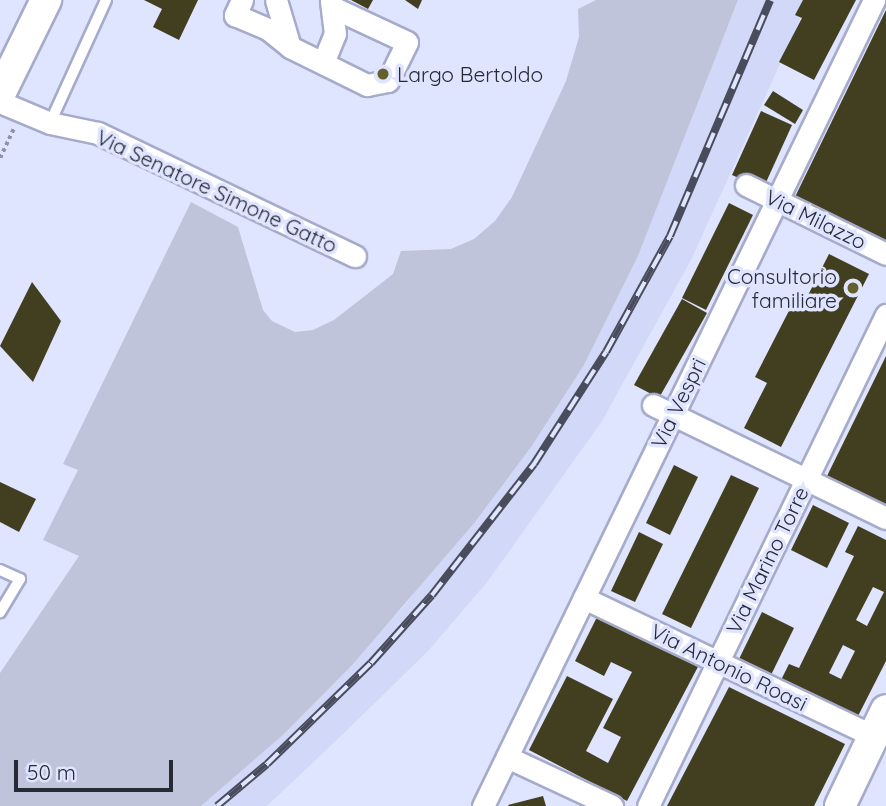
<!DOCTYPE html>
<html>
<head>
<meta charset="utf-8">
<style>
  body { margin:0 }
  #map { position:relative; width:886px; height:806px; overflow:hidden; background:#dfe4ff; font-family:Quicksand,sans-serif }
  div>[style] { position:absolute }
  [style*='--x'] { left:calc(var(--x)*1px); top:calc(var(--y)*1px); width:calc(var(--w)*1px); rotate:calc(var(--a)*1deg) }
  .built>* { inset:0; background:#d2d8f8 }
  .green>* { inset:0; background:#c0c4da }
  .building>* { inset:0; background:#423f21 }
  .path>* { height:3.5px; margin-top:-1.75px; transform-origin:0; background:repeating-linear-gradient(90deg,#8f93a8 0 3.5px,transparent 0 7px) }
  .roads { filter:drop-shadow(2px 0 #a6abcb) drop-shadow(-2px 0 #a6abcb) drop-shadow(0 2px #a6abcb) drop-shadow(0 -2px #a6abcb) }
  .lane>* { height:10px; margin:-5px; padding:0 5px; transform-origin:5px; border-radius:5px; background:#fff }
  .street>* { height:21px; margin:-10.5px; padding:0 10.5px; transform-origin:10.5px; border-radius:10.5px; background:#fff }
  .secondary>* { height:30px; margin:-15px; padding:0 15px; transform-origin:15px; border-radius:15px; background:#fff }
  .rail>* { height:8px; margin-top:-4px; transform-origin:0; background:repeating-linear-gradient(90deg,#dfe4ff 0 16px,#494c5b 0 32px); box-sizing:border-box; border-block:2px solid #494c5b }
  .dots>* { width:19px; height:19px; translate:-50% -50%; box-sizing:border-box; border:4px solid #dfe4ff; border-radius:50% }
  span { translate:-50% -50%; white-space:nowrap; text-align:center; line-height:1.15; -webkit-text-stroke:7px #dfe4ff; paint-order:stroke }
  .poi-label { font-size:21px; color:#272935 }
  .left { translate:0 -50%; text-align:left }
  .right { translate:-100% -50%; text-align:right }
  .street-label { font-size:21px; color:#272935 }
  .scale { position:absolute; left:14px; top:760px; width:159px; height:32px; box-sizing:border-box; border:4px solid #272935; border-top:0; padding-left:9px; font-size:21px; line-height:24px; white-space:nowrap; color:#272935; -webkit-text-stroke:5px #dfe4ff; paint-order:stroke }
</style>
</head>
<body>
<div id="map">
  <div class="built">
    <div style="clip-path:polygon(738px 0,809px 0,691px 260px,602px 421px,488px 581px,428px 651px,343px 734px,267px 806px,201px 806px,283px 735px,406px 604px,584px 365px,638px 256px)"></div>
  </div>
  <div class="green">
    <div style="clip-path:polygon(596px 0,738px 0,638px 256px,584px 365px,531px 447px,475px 522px,353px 664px,283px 735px,201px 806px,0 806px,0 673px,79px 556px,43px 540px,78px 470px,63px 464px,191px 202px,238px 227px,263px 310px,272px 321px,295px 332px,313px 330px,334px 320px,393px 274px,401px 251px,451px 249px,474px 239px,495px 221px,512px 197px,566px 81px,579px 37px,578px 9px)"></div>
  </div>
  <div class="building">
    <div style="clip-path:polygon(144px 0,198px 0,179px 40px,153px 27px,162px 9px)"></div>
    <div style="clip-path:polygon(351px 0,373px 0,368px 9px)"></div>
    <div style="clip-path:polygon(405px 0,422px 0,418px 9px)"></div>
    <div style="clip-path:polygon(803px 0,856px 0,814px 80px,779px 62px,802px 18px,795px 15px)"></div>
    <div style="clip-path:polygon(886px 10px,886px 243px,794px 199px)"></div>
    <div style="clip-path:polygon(773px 91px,803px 110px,795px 124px,764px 105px)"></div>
    <div style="clip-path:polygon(761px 111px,792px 125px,763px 189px,732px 175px)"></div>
    <div style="clip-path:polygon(729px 203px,753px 215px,706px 310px,682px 298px)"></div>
    <div style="clip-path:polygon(829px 254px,869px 274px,781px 447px,744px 428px,767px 383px,755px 377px,794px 301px,803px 305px)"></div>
    <div style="clip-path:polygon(32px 282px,61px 321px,33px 382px,0 346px)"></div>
    <div style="clip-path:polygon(682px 299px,707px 313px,659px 398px,634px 385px)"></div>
    <div style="clip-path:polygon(886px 356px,886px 505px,827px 476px)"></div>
    <div style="clip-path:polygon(674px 465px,698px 477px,670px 535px,646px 523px)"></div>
    <div style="clip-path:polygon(731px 475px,759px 488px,691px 628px,662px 614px)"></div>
    <div style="clip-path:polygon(0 482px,36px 499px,19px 532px,0 522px)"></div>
    <div style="clip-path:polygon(813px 505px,849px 523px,827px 568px,791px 550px)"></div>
    <div style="clip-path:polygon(evenodd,858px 526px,886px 540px,886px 661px,857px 718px,781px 680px,789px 664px,799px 668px,854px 556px,845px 552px,858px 526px,873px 587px,884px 592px,867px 626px,856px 620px,873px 587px,858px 526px,843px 645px,855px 651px,841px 679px,829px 673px,843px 645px)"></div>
    <div style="clip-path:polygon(639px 532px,663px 544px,635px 602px,611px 591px)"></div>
    <div style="clip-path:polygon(762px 612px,794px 628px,771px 675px,739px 659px)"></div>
    <div style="clip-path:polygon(599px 613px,700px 663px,627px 801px,529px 750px,567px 676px,613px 699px,586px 751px,608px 763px,621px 737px,603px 728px,632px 672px,611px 662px,604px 676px,575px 661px)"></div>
    <div style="clip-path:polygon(729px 687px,845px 744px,814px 806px,667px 806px)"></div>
    <div style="clip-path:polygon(543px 796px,546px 806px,509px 806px,508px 805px)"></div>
  </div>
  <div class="path">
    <div style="--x:0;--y:158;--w:33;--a:-65"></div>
  </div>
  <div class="roads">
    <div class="lane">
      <div style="--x:50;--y:123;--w:135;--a:-65.5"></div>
      <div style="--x:0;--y:570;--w:22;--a:24"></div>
      <div style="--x:20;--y:579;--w:39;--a:121"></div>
    </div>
    <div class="street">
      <div style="--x:242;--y:0;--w:17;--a:115"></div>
      <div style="--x:235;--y:15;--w:36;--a:23"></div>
      <div style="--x:268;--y:29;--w:28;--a:39"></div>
      <div style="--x:276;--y:0;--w:49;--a:73.4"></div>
      <div style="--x:290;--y:47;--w:86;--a:26.3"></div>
      <div style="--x:367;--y:85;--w:21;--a:-11"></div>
      <div style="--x:388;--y:81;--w:43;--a:-64"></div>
      <div style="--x:407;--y:42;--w:81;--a:-155"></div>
      <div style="--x:323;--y:63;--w:31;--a:-68"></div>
      <div style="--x:335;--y:34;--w:34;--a:-97"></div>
      <div style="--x:0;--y:102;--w:54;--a:22.8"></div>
      <div style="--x:50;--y:123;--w:49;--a:11.8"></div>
      <div style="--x:98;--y:133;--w:285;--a:25.6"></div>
      <div style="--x:746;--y:185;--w:156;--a:26.2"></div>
      <div style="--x:653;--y:405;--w:259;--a:25.9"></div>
      <div style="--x:584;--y:598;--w:320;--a:25.5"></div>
      <div style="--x:507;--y:757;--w:116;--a:25"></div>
      <div style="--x:483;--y:806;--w:896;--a:-64.12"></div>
      <div style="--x:648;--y:806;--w:546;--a:-64.14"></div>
    </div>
    <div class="secondary">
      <div style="--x:0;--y:94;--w:105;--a:-63.9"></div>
      <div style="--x:840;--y:806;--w:106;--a:-64.4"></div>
    </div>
  </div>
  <div class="rail">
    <div style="--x:217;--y:806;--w:65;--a:-40"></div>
    <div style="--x:267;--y:764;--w:145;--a:-44.2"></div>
    <div style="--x:371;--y:663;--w:91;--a:-48.1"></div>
    <div style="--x:432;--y:595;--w:166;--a:-52.1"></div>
    <div style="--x:534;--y:464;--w:133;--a:-57.3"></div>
    <div style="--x:606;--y:352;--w:132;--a:-61.1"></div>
    <div style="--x:670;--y:236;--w:256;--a:-67"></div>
  </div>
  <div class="dots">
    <div style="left:383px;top:74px;background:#645f2c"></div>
    <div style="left:853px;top:288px;background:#645f2c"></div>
  </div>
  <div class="poi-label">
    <span class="left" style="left:397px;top:74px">Largo Bertoldo</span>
    <span class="right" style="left:837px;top:288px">Consultorio<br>familiare</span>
  </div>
  <div class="street-label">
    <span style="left:217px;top:191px;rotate:25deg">Via Senatore Simone Gatto</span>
    <span style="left:816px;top:219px;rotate:26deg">Via Milazzo</span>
    <span style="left:678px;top:403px;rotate:-64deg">Via Vespri</span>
    <span style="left:767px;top:560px;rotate:-64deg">Via Marino Torre</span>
    <span style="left:729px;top:667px;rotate:26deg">Via Antonio Roasi</span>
  </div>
  <div class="scale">50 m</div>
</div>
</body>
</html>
